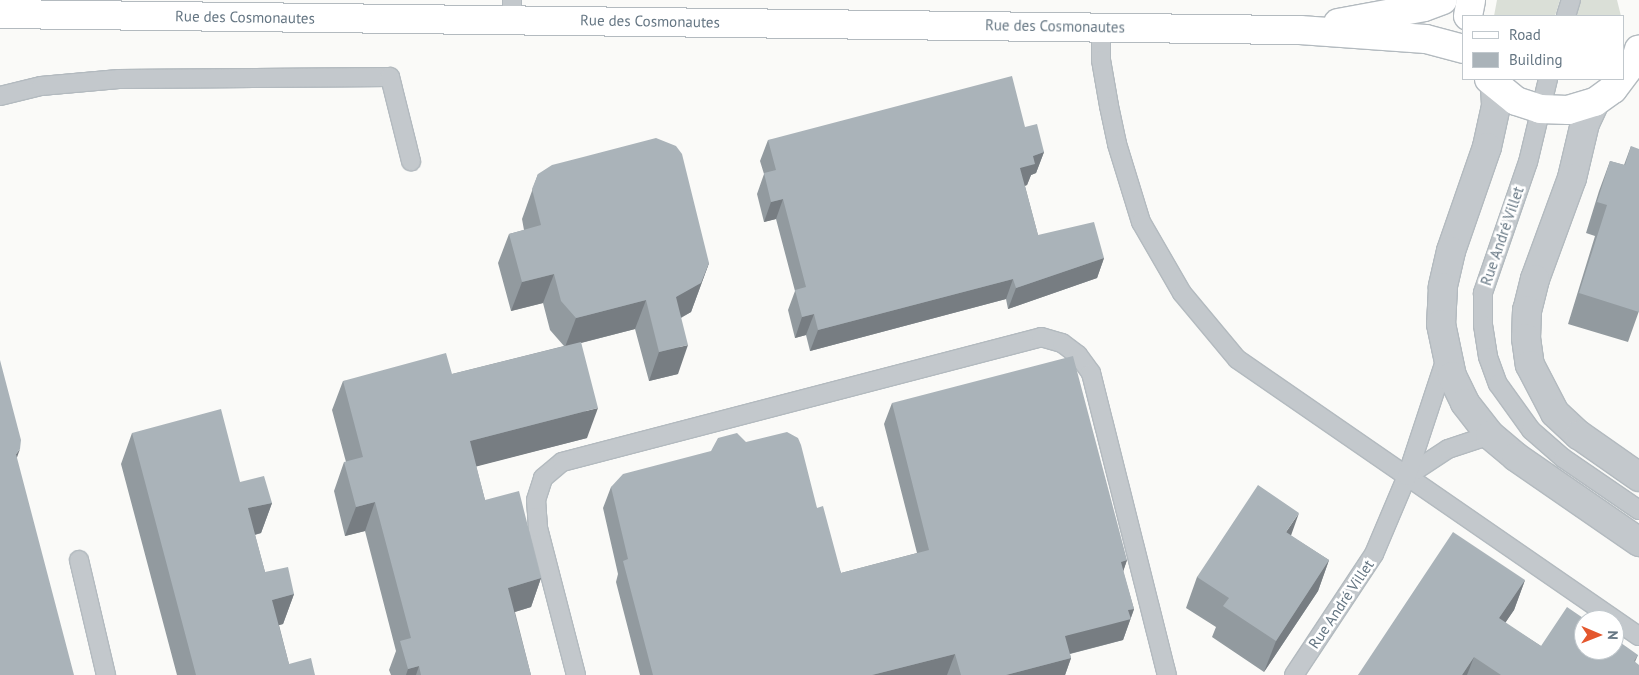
<!DOCTYPE html>
<html>
<head>
<meta charset="utf-8">
<style>
  body { margin:0 }
  #map { position:relative; width:1639px; height:675px; overflow:hidden; background:#fafaf8; font-family:"PT Sans",sans-serif }
  div>[style] { position:absolute }
  [style*='--x'] { left:calc(var(--x)*1px); top:calc(var(--y)*1px); width:calc(var(--w)*1px); rotate:calc(var(--a)*1deg) }
  .green>* { inset:0; background:#dadfd7 }
  .roads { filter:drop-shadow(1px 0 #b3babf) drop-shadow(-1px 0 #b3babf) drop-shadow(0 1px #b3babf) drop-shadow(0 -1px #b3babf) }
  .service>* { height:18px; margin:-9px; padding:0 9px; transform-origin:9px; border-radius:9px; background:#c3c8cc }
  .tertiary>* { height:28px; margin:-14px; padding:0 14px; transform-origin:14px; border-radius:14px; background:#c3c8cc }
  .secondary>* { height:28px; margin:-14px; padding:0 14px; transform-origin:14px; border-radius:14px; background:#fff }
  .wall>* { inset:0; background:#929a9f }
  .shaded-wall>* { inset:0; background:#777d82 }
  .building>* { inset:0; background:#aab3b9 }
  span { translate:-50% -50%; white-space:nowrap; text-align:center; line-height:1.15; -webkit-text-stroke:5px #fff; paint-order:stroke }
  .street-label { font-size:15px; color:#657683 }
  .legend { position:absolute; left:1462px; top:15px; width:162px; height:65px; box-sizing:border-box; background:#fff; border:1px solid #c1c8cd; margin:0; padding:6px 9px; list-style:none; font-size:15px; color:#657683 }
  .legend li { display:flex; align-items:center; gap:10px; height:25px }
  .legend b { width:25px; border:1px solid #c1c8cd }
  .north { position:absolute; left:1574px; top:610px; width:50px; height:50px; box-sizing:border-box; background:#fff; border:1px solid #c1c8cd; border-radius:50%; rotate:91deg; font-size:14px; font-weight:700; line-height:20px; text-align:center; color:#657683 }
  .north::after { content:''; display:block; margin:auto; width:18px; height:22px; background:#e4572e; clip-path:polygon(50% 0,100% 100%,50% 72%,0 100%) }
</style>
</head>
<body>
<div id="map">
  <div class="green">
    <div style="clip-path:polygon(1497px 0,1560px 0,1555px 16px,1494px 16px)"></div>
    <div style="clip-path:polygon(1580px 0,1617px 0,1621px 16px,1576px 16px)"></div>
  </div>
  <div class="roads">
    <div class="service">
      <div style="--x:1566;--y:16;--w:17;--a:-73"></div>
      <div style="--x:512;--y:20;--w:20;--a:-90"></div>
      <div style="--x:1101;--y:27;--w:33;--a:90"></div>
      <div style="--x:1101;--y:60;--w:47;--a:80.1"></div>
      <div style="--x:1109;--y:106;--w:39;--a:78"></div>
      <div style="--x:1117;--y:144;--w:82;--a:72.9"></div>
      <div style="--x:1141;--y:222;--w:82;--a:60"></div>
      <div style="--x:1182;--y:293;--w:86;--a:50.2"></div>
      <div style="--x:1237;--y:359;--w:488;--a:34.6"></div>
      <div style="--x:1548;--y:79;--w:85;--a:103.5"></div>
      <div style="--x:1528;--y:162;--w:139;--a:109"></div>
      <div style="--x:1483;--y:293;--w:32;--a:90"></div>
      <div style="--x:1483;--y:325;--w:32;--a:81"></div>
      <div style="--x:1488;--y:357;--w:29;--a:70"></div>
      <div style="--x:1498;--y:384;--w:57;--a:54.3"></div>
      <div style="--x:1531;--y:430;--w:43;--a:41.2"></div>
      <div style="--x:1563;--y:458;--w:92;--a:34.4"></div>
      <div style="--x:0;--y:96;--w:42;--a:-13.7"></div>
      <div style="--x:41;--y:86;--w:78;--a:-5.1"></div>
      <div style="--x:119;--y:79;--w:271;--a:-0.4"></div>
      <div style="--x:390;--y:77;--w:87;--a:76"></div>
      <div style="--x:1407;--y:476;--w:49;--a:-33.4"></div>
      <div style="--x:1448;--y:449;--w:44;--a:-18.4"></div>
      <div style="--x:79;--y:560;--w:118;--a:76.8"></div>
      <div style="--x:576;--y:675;--w:152;--a:-104.5"></div>
      <div style="--x:538;--y:528;--w:28;--a:-94"></div>
      <div style="--x:536;--y:500;--w:23;--a:-72"></div>
      <div style="--x:543;--y:478;--w:25;--a:-40"></div>
      <div style="--x:562;--y:462;--w:495;--a:-14.6"></div>
      <div style="--x:1041;--y:337;--w:22;--a:16"></div>
      <div style="--x:1062;--y:343;--w:20;--a:37"></div>
      <div style="--x:1078;--y:355;--w:22;--a:54"></div>
      <div style="--x:1091;--y:373;--w:311;--a:75.9"></div>
      <div style="--x:1294;--y:675;--w:145;--a:-56.5"></div>
      <div style="--x:1374;--y:554;--w:85;--a:-67.1"></div>
      <div style="--x:1407;--y:476;--w:124;--a:-71.7"></div>
    </div>
    <div class="tertiary">
      <div style="--x:1495;--y:86;--w:20;--a:87"></div>
      <div style="--x:1496;--y:106;--w:42;--a:102.4"></div>
      <div style="--x:1487;--y:147;--w:110;--a:109.1"></div>
      <div style="--x:1451;--y:251;--w:37;--a:103"></div>
      <div style="--x:1443;--y:287;--w:37;--a:93"></div>
      <div style="--x:1441;--y:324;--w:53;--a:78.1"></div>
      <div style="--x:1452;--y:376;--w:30;--a:64"></div>
      <div style="--x:1465;--y:403;--w:41;--a:52"></div>
      <div style="--x:1490;--y:435;--w:34;--a:40"></div>
      <div style="--x:1516;--y:457;--w:150;--a:34.6"></div>
      <div style="--x:1595;--y:102;--w:23;--a:115"></div>
      <div style="--x:1585;--y:123;--w:57;--a:103.3"></div>
      <div style="--x:1572;--y:178;--w:108;--a:110.1"></div>
      <div style="--x:1535;--y:279;--w:32;--a:104"></div>
      <div style="--x:1527;--y:310;--w:28;--a:92"></div>
      <div style="--x:1526;--y:338;--w:27;--a:82"></div>
      <div style="--x:1530;--y:365;--w:54;--a:62.5"></div>
      <div style="--x:1555;--y:413;--w:33;--a:43"></div>
      <div style="--x:1579;--y:435;--w:73;--a:35"></div>
    </div>
    <div class="secondary">
      <div style="--x:0;--y:14;--w:1300;--a:0.71"></div>
      <div style="--x:1300;--y:30;--w:126;--a:4.1"></div>
      <div style="--x:1426;--y:39;--w:38;--a:15"></div>
      <div style="--x:1468;--y:16;--w:16;--a:-79"></div>
      <div style="--x:1338;--y:23;--w:87;--a:-10.5"></div>
      <div style="--x:1424;--y:7;--w:20;--a:-20"></div>
      <div style="--x:1489;--y:79;--w:35;--a:39"></div>
      <div style="--x:1516;--y:101;--w:25;--a:18"></div>
      <div style="--x:1540;--y:109;--w:28;--a:2"></div>
      <div style="--x:1568;--y:110;--w:28;--a:-17"></div>
      <div style="--x:1595;--y:102;--w:22;--a:-36"></div>
      <div style="--x:1613;--y:89;--w:38;--a:-53"></div>
      <div style="--x:1636;--y:59;--w:10;--a:-73"></div>
    </div>
  </div>
  <div class="wall">
    <div style="clip-path:polygon(1025px 127px,1044px 152px,1036px 173px,1031px 175px,1027px 185px,1025px 186px,1038px 235px,1104px 258px,1097px 278px,1008px 309px,1006px 299px,810px 351px,806px 335px,795px 338px,788px 310px,795px 291px,776px 219px,764px 222px,757px 194px,764px 174px,760px 161px,768px 140px)"></div>
    <div style="clip-path:polygon(1631px 146px,1639px 311px,1628px 342px,1568px 324px,1595px 236px,1586px 233px,1599px 191px,1610px 161px,1624px 165px)"></div>
    <div style="clip-path:polygon(538px 174px,709px 263px,691px 312px,681px 318px,678px 374px,649px 381px,635px 329px,581px 343px,587px 438px,476px 466px,485px 500px,541px 578px,531px 607px,515px 612px,531px 675px,391px 675px,389px 670px,396px 651px,365px 531px,345px 536px,334px 491px,344px 462px,346px 462px,332px 410px,343px 381px,452px 374px,564px 346px,550px 330px,543px 303px,511px 311px,498px 263px,509px 234px,524px 230px,522px 219px)"></div>
    <div style="clip-path:polygon(892px 403px,1127px 560px,1123px 571px,1134px 609px,1123px 640px,1070px 654px,1071px 658px,1065px 675px,640px 675px,616px 582px,618px 574px,603px 508px,611px 487px,746px 442px,817px 508px,841px 573px,917px 553px,884px 424px)"></div>
    <div style="clip-path:polygon(132px 433px,240px 482px,272px 503px,261px 533px,255px 535px,265px 572px,294px 594px,283px 624px,279px 625px,289px 664px,315px 675px,177px 675px,121px 464px)"></div>
    <div style="clip-path:polygon(1291px 536px,1329px 560px,1318px 591px,1264px 672px,1212px 637px,1216px 627px,1186px 608px,1197px 577px)"></div>
    <div style="clip-path:polygon(1525px 580px,1514px 610px,1505px 623px,1541px 646px,1638px 655px,1635px 662px,1639px 675px,1358px 675px)"></div>
  </div>
  <div class="shaded-wall">
    <div style="clip-path:polygon(1044px 152px,1036px 173px,1031px 175px,1027px 185px,1013px 189px,1020px 168px,1033px 156px)"></div>
    <div style="clip-path:polygon(783px 199px,776px 219px,764px 222px,771px 202px)"></div>
    <div style="clip-path:polygon(1104px 258px,1097px 278px,1008px 309px,1016px 288px)"></div>
    <div style="clip-path:polygon(709px 263px,691px 312px,665px 326px,676px 297px)"></div>
    <div style="clip-path:polygon(554px 274px,543px 303px,511px 311px,522px 282px)"></div>
    <div style="clip-path:polygon(1013px 279px,1006px 299px,810px 351px,818px 330px)"></div>
    <div style="clip-path:polygon(646px 300px,635px 329px,565px 347px,576px 318px)"></div>
    <div style="clip-path:polygon(814px 314px,806px 335px,795px 338px,802px 317px)"></div>
    <div style="clip-path:polygon(688px 345px,678px 374px,649px 381px,659px 352px)"></div>
    <div style="clip-path:polygon(598px 408px,587px 438px,459px 471px,470px 441px)"></div>
    <div style="clip-path:polygon(20px 449px,10px 477px,16px 454px)"></div>
    <div style="clip-path:polygon(375px 502px,365px 531px,345px 536px,356px 507px)"></div>
    <div style="clip-path:polygon(272px 503px,261px 533px,237px 539px,248px 508px)"></div>
    <div style="clip-path:polygon(1299px 513px,1288px 544px,1286px 532px)"></div>
    <div style="clip-path:polygon(1127px 560px,1120px 581px,1121px 562px)"></div>
    <div style="clip-path:polygon(1329px 560px,1318px 591px,1264px 672px,1276px 641px)"></div>
    <div style="clip-path:polygon(541px 578px,531px 607px,498px 617px,508px 588px)"></div>
    <div style="clip-path:polygon(1525px 580px,1514px 610px,1488px 648px,1499px 618px)"></div>
    <div style="clip-path:polygon(294px 594px,283px 624px,261px 630px,272px 600px)"></div>
    <div style="clip-path:polygon(1134px 609px,1123px 640px,1057px 657px,1065px 636px,1128px 610px)"></div>
    <div style="clip-path:polygon(955px 654px,947px 675px,872px 675px)"></div>
    <div style="clip-path:polygon(1474px 657px,1467px 675px,1462px 675px)"></div>
    <div style="clip-path:polygon(1071px 658px,1065px 675px,1006px 675px)"></div>
    <div style="clip-path:polygon(419px 666px,416px 675px,406px 675px,408px 669px)"></div>
  </div>
  <div class="building">
    <div style="clip-path:polygon(1012px 76px,1025px 127px,1037px 124px,1044px 152px,1033px 156px,1035px 164px,1020px 168px,1038px 235px,1094px 222px,1104px 258px,1016px 288px,1013px 279px,818px 330px,814px 314px,802px 317px,795px 290px,806px 287px,783px 199px,771px 202px,764px 173px,776px 170px,768px 140px)"></div>
    <div style="clip-path:polygon(656px 138px,676px 146px,682px 154px,709px 263px,701px 283px,676px 297px,688px 345px,659px 352px,646px 300px,576px 318px,561px 301px,554px 274px,522px 282px,509px 234px,541px 225px,532px 189px,538px 174px,552px 165px)"></div>
    <div style="clip-path:polygon(1631px 146px,1639px 149px,1639px 312px,1579px 293px,1607px 205px,1597px 202px,1610px 161px,1625px 165px)"></div>
    <div style="clip-path:polygon(581px 342px,598px 408px,470px 441px,485px 500px,519px 491px,541px 578px,508px 588px,531px 675px,421px 675px,419px 666px,408px 669px,400px 641px,411px 638px,375px 502px,356px 507px,344px 462px,363px 457px,343px 381px,446px 353px,452px 374px)"></div>
    <div style="clip-path:polygon(1073px 356px,1127px 560px,1121px 562px,1134px 609px,1128px 610px,1131px 619px,1065px 636px,1071px 658px,1006px 675px,961px 675px,955px 654px,872px 675px,653px 675px,623px 561px,628px 559px,611px 487px,623px 474px,711px 451px,718px 438px,737px 433px,746px 442px,787px 432px,798px 438px,801px 445px,817px 508px,823px 506px,841px 573px,929px 550px,892px 403px)"></div>
    <div style="clip-path:polygon(0 360px,21px 440px,20px 449px,16px 454px,74px 675px,0 675px)"></div>
    <div style="clip-path:polygon(221px 409px,240px 482px,264px 476px,272px 503px,248px 508px,265px 572px,288px 567px,294px 594px,272px 600px,289px 664px,311px 658px,315px 675px,196px 675px,132px 433px)"></div>
    <div style="clip-path:polygon(1258px 485px,1299px 513px,1286px 532px,1329px 560px,1276px 641px,1223px 606px,1229px 598px,1197px 577px)"></div>
    <div style="clip-path:polygon(1453px 532px,1525px 580px,1499px 618px,1541px 646px,1567px 607px,1586px 620px,1584px 620px,1584px 650px,1614px 650px,1614px 638px,1638px 655px,1634px 661px,1639px 665px,1639px 675px,1501px 675px,1474px 657px,1462px 675px,1358px 675px)"></div>
  </div>
  <div class="street-label">
    <span style="left:245px;top:17px;rotate:1deg">Rue des Cosmonautes</span>
    <span style="left:650px;top:21px;rotate:1deg">Rue des Cosmonautes</span>
    <span style="left:1055px;top:26px;rotate:1deg">Rue des Cosmonautes</span>
    <span style="left:1502px;top:236px;rotate:-71deg">Rue André Villet</span>
    <span style="left:1341px;top:604px;rotate:-56deg">Rue André Villet</span>
  </div>
  <ul class="legend">
  <li><b style="height:6px;background:#fff"></b>Road</li>
  <li><b style="height:14px;background:#aab3b9"></b>Building</li>
  </ul>
  <div class="north">N</div>
</div>
</body>
</html>
